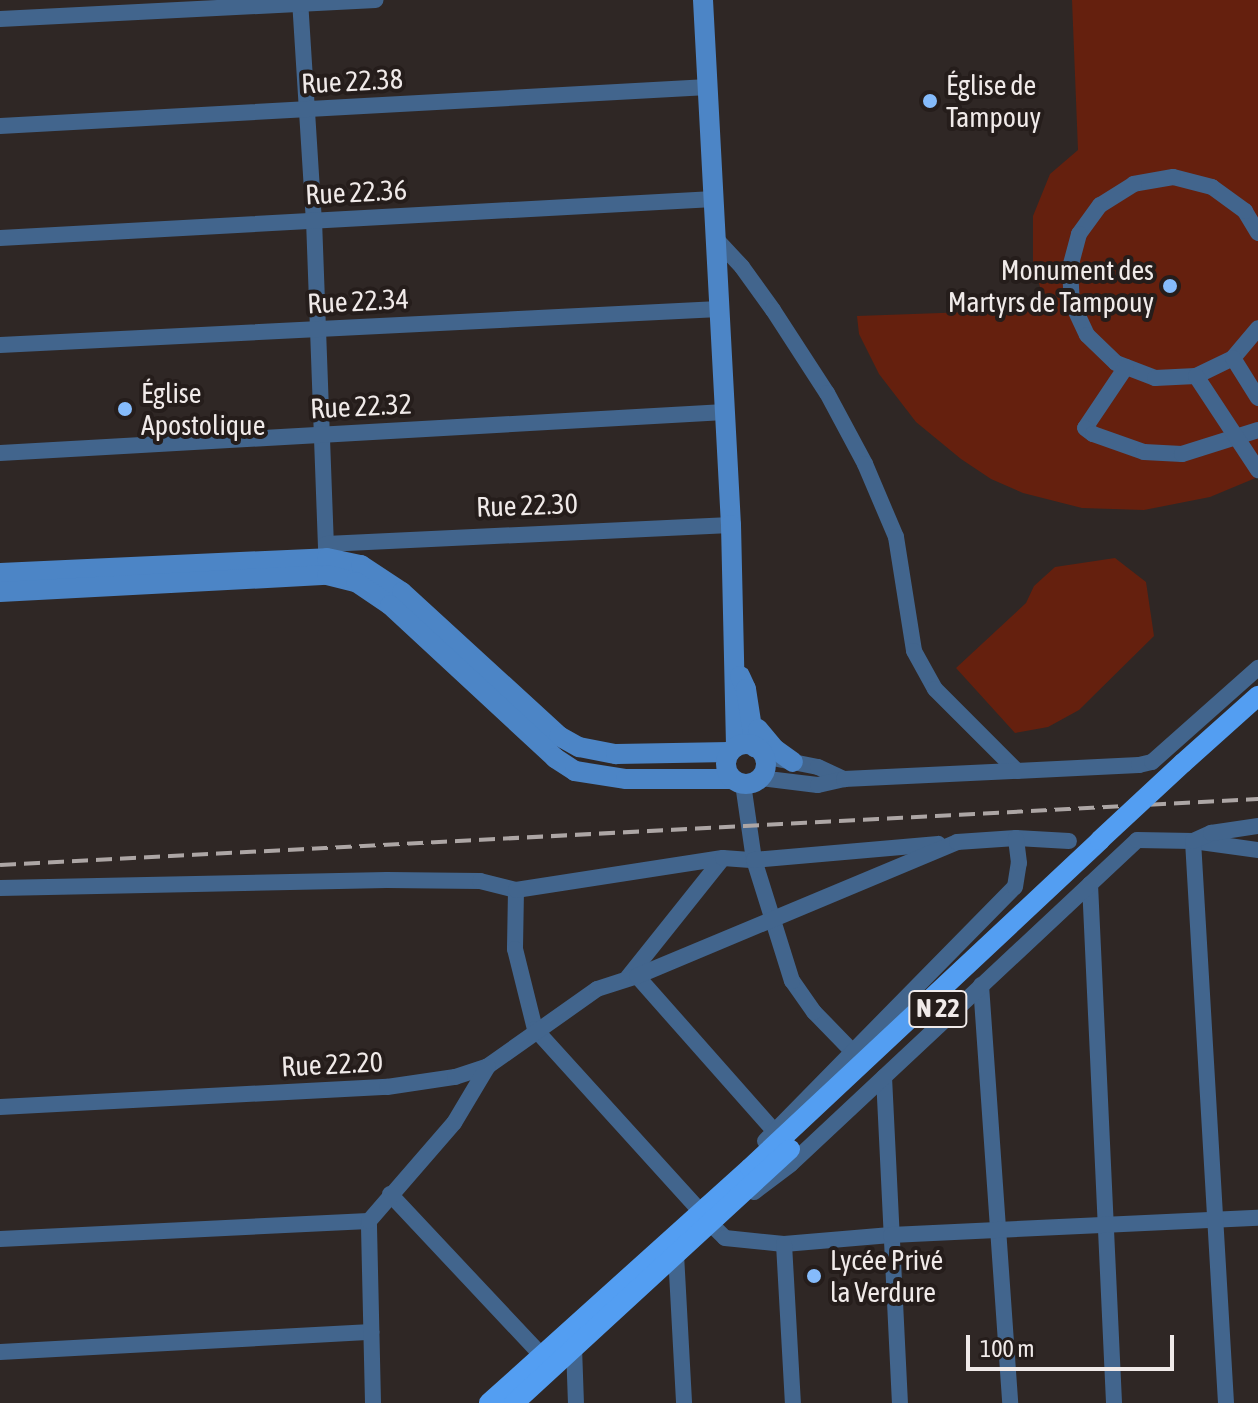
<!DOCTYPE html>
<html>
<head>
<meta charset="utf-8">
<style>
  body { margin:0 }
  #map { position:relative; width:1258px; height:1403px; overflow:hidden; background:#2f2725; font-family:"Asap Condensed",sans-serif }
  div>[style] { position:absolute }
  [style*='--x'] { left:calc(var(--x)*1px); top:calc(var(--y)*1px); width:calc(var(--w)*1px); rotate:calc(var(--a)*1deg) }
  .green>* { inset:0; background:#65200e }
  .street>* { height:16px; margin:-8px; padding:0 8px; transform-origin:8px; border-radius:8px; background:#42658d }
  .secondary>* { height:20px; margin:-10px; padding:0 10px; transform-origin:10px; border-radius:10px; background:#4c85c6 }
  .secondary>.ring { margin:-10px; padding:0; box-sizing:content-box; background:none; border:20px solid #4c85c6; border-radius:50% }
  .primary>* { height:20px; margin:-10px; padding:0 10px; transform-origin:10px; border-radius:10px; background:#539ef2 }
  .rail>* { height:4px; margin-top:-2px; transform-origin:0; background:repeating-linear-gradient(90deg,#ada6a5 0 16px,transparent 0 24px) }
  .primary-bridge>* { height:20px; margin:-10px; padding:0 10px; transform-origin:10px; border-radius:10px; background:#539ef2 }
  .dots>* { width:22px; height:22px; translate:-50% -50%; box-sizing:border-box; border:4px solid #251d1b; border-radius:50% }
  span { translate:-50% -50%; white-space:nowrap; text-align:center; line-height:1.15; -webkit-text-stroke:8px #251d1b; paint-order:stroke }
  .shield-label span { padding:2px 6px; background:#251d1b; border:2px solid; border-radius:6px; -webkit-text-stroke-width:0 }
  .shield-label { font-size:26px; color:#f0eae9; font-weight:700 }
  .street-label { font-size:28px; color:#f0eae9 }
  .poi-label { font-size:28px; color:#f0eae9 }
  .left { translate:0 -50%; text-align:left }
  .right { translate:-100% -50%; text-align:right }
  .scale { position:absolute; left:966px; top:1335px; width:208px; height:36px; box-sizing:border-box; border:4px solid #f0eae9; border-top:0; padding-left:10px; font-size:24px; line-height:28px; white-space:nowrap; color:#f0eae9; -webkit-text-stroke:6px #251d1b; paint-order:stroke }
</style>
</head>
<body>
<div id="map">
  <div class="green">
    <div style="clip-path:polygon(1072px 0,1258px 0,1258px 477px,1210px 497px,1144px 510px,1082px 508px,1023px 493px,991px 479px,961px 459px,916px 422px,879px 374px,859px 334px,857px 316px,1057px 309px,1040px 287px,1033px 263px,1033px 216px,1050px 174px,1078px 150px)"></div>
    <div style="clip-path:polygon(1115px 558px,1146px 582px,1154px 636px,1079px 710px,1048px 727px,1015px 733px,956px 668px,1026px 603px,1034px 586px,1055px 567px)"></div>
  </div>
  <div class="street">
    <div style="--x:300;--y:0;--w:220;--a:86.4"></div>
    <div style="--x:314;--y:220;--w:350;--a:87.9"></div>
    <div style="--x:0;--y:19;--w:376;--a:-2.9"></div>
    <div style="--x:0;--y:126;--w:709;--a:-3.15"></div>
    <div style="--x:1258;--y:233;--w:26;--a:-121"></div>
    <div style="--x:1245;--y:211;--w:41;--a:-144"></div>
    <div style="--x:1212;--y:187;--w:40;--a:-165.6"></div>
    <div style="--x:1173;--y:177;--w:40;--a:170"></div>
    <div style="--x:1134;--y:184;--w:40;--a:148"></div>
    <div style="--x:1100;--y:205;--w:36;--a:126"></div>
    <div style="--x:1079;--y:234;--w:35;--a:105"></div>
    <div style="--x:1070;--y:268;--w:35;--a:87"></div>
    <div style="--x:1072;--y:303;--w:35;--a:65"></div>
    <div style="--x:1087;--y:335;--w:40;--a:44"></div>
    <div style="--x:1116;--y:363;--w:42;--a:21"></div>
    <div style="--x:1155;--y:378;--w:41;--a:-2.8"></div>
    <div style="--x:1196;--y:376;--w:41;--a:-25.9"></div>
    <div style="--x:1233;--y:358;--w:39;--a:-50"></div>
    <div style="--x:0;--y:238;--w:715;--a:-3.13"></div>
    <div style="--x:716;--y:239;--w:38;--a:47"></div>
    <div style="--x:742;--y:267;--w:53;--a:54.2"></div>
    <div style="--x:773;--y:310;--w:99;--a:57"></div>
    <div style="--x:827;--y:393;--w:81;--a:61.8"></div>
    <div style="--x:865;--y:464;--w:79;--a:67"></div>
    <div style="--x:896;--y:537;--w:115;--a:81"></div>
    <div style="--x:914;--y:651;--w:43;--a:61.1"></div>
    <div style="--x:935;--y:689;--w:116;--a:45"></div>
    <div style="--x:0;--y:345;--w:720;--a:-2.87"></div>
    <div style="--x:1233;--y:358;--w:47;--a:58"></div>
    <div style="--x:1126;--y:367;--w:73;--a:123.9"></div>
    <div style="--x:1085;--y:428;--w:10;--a:37"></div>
    <div style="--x:1093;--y:434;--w:54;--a:19.4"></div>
    <div style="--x:1144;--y:452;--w:38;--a:3"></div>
    <div style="--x:1182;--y:454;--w:80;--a:-17.5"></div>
    <div style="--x:1196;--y:376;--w:113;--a:56.6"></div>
    <div style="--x:0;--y:453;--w:726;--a:-3.24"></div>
    <div style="--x:326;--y:544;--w:405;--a:-2.7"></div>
    <div style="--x:763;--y:756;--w:56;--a:11.3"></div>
    <div style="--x:818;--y:767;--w:29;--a:25"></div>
    <div style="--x:760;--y:778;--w:58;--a:6.9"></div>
    <div style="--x:818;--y:785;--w:27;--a:-13"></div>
    <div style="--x:844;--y:779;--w:295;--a:-2.7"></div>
    <div style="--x:1139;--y:765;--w:13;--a:-13"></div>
    <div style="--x:1152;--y:762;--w:142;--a:-41.6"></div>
    <div style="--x:1090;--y:884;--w:520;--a:87.35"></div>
    <div style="--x:0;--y:888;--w:387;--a:-1.2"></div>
    <div style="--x:387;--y:880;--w:93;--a:0.6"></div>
    <div style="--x:480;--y:881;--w:37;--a:14"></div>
    <div style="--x:516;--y:890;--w:59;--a:91"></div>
    <div style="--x:515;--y:949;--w:82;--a:76"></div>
    <div style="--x:535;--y:1029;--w:247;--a:47.8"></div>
    <div style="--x:701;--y:1212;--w:9;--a:-54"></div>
    <div style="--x:516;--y:890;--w:209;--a:-8.8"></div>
    <div style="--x:637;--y:976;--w:208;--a:48.5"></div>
    <div style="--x:628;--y:977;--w:152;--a:-51.4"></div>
    <div style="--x:723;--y:858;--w:31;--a:4"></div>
    <div style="--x:754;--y:860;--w:77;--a:-98.2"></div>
    <div style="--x:981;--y:985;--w:419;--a:86"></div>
    <div style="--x:851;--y:1050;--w:53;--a:-134.2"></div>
    <div style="--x:814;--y:1012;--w:38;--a:-125"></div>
    <div style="--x:792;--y:981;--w:127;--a:-107.4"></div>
    <div style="--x:754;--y:860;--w:185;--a:-5"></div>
    <div style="--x:884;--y:1077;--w:326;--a:87.2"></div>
    <div style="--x:0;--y:1107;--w:388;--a:-3"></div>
    <div style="--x:387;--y:1087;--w:69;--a:-8.4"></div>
    <div style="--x:455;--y:1077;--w:35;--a:-18"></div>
    <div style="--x:488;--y:1066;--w:133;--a:-35.2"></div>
    <div style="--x:597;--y:989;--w:42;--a:-18"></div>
    <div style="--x:637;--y:976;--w:347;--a:-22.7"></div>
    <div style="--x:957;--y:842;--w:59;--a:-3.9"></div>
    <div style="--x:1016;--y:838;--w:53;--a:3.2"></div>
    <div style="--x:765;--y:1141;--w:356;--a:-45.5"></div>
    <div style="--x:1015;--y:887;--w:24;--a:-81"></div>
    <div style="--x:1019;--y:863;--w:25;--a:-97"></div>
    <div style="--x:754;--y:1192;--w:46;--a:-37.1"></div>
    <div style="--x:791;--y:1164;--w:474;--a:-43.1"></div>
    <div style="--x:1137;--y:840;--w:56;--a:1"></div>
    <div style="--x:1193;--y:841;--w:66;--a:7.9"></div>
    <div style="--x:390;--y:1194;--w:222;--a:46.8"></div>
    <div style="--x:719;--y:1217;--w:11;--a:146"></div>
    <div style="--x:710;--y:1223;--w:21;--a:45"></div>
    <div style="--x:725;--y:1238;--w:59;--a:5.8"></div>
    <div style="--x:784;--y:1244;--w:107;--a:-4.8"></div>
    <div style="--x:891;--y:1235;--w:367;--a:-2.7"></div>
    <div style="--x:0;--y:1239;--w:369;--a:-2.8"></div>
    <div style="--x:784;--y:1244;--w:159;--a:86.8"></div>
    <div style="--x:676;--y:1254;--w:149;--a:86.9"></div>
    <div style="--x:574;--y:1347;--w:56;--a:88"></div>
    <div style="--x:0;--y:1352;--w:372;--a:-3.1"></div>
    <div style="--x:373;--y:1403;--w:182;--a:-91.3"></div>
    <div style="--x:369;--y:1221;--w:130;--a:-49.1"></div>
    <div style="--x:454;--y:1123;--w:66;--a:-59.2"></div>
    <div style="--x:1226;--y:1403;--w:563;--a:-93.36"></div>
    <div style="--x:1193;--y:841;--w:20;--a:-24"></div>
    <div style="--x:1211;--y:833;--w:48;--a:-8.5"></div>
  </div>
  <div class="secondary">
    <div style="--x:703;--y:0;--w:526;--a:86.95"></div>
    <div style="--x:731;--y:525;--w:222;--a:88.7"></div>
    <div style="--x:0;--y:573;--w:327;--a:-2.6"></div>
    <div style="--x:327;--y:558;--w:35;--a:12"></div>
    <div style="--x:361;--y:565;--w:49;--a:33.4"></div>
    <div style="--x:402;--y:592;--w:213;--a:42.5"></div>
    <div style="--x:559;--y:736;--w:23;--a:29"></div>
    <div style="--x:579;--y:747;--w:38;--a:11"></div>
    <div style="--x:616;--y:754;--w:114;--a:-1"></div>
    <div style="--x:0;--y:592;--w:327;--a:-3"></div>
    <div style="--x:327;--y:575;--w:30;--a:14"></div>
    <div style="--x:356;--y:582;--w:41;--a:34.1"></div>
    <div style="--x:390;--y:605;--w:225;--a:42.8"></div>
    <div style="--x:555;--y:758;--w:24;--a:33"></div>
    <div style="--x:575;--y:771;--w:52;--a:8.9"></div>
    <div style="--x:626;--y:779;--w:106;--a:0"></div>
    <div style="--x:740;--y:676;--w:14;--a:65"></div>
    <div style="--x:746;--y:689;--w:59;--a:81.2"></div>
    <div style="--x:758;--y:729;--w:26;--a:50"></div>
    <div style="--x:775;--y:749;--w:22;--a:36"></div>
    <div class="ring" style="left:726px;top:744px;width:20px;height:20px"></div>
  </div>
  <div class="primary">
    <div style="--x:1183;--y:763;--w:101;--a:-41.8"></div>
    <div style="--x:489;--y:1403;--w:351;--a:-42"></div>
    <div style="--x:750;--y:1168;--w:480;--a:-43.1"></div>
    <div style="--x:514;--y:1403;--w:375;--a:-42.6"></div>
  </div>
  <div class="rail">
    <div style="--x:0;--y:865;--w:1260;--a:-3"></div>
  </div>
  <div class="primary-bridge">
    <div style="--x:1100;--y:840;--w:113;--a:-42.9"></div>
  </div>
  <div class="dots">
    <div style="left:930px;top:101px;background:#85bbfb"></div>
    <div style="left:1170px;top:286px;background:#85bbfb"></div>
    <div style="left:125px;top:409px;background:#85bbfb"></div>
    <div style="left:814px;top:1276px;background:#85bbfb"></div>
  </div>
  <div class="shield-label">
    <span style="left:938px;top:1009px">N 22</span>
  </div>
  <div class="street-label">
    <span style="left:352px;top:81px;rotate:-3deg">Rue 22.38</span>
    <span style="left:356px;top:192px;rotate:-3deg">Rue 22.36</span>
    <span style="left:358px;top:301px;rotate:-3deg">Rue 22.34</span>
    <span style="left:361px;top:406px;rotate:-3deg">Rue 22.32</span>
    <span style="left:527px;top:505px;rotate:-2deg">Rue 22.30</span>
    <span style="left:332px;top:1064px;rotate:-3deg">Rue 22.20</span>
  </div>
  <div class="poi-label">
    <span class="left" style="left:946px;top:101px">Église de<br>Tampouy</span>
    <span class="right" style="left:1154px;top:286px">Monument des<br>Martyrs de Tampouy</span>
    <span class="left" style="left:141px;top:409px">Église<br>Apostolique</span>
    <span class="left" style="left:830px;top:1276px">Lycée Privé<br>la Verdure</span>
  </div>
  <div class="scale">100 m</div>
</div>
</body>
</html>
